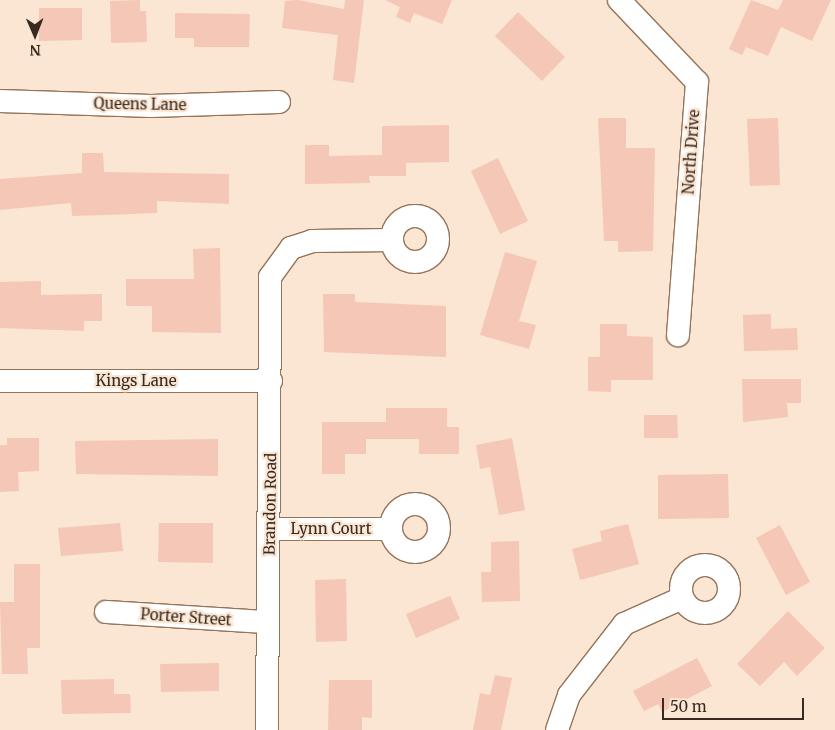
<!DOCTYPE html>
<html>
<head>
<meta charset="utf-8">
<style>
  body { margin:0 }
  #map { position:relative; width:835px; height:730px; overflow:hidden; background:#fbe5d3; font-family:Merriweather,serif }
  div>[style] { position:absolute }
  [style*='--x'] { left:calc(var(--x)*1px); top:calc(var(--y)*1px); width:calc(var(--w)*1px); rotate:calc(var(--a)*1deg) }
  .building>* { inset:0; background:#f4c7b7 }
  .roads { filter:drop-shadow(1px 0 #947459) drop-shadow(-1px 0 #947459) drop-shadow(0 1px #947459) drop-shadow(0 -1px #947459) }
  .street>* { height:22px; margin:-11px; padding:0 11px; transform-origin:11px; border-radius:11px; background:#fff }
  .street>.ring { margin:-11px; padding:0; box-sizing:content-box; background:none; border:22px solid #fff; border-radius:50% }
  span { translate:-50% -50%; white-space:nowrap; text-align:center; line-height:1.15; -webkit-text-stroke:4.5px #fbe5d3; paint-order:stroke }
  .street-label { font-size:15px; color:#382a1f }
  .north { position:absolute; left:10px; top:10px; width:50px; height:50px; -webkit-text-stroke:4px #fbe5d3; paint-order:stroke; rotate:179deg; font-size:14px; font-weight:700; line-height:20px; text-align:center; color:#382a1f }
  .north::after { content:''; display:block; margin:auto; width:18px; height:22px; background:#382a1f; clip-path:polygon(50% 0,100% 100%,50% 72%,0 100%) }
  .scale { position:absolute; left:662px; top:698px; width:142px; height:22px; box-sizing:border-box; border:2px solid #382a1f; border-top:0; padding-left:6px; font-size:15px; line-height:18px; white-space:nowrap; color:#382a1f; -webkit-text-stroke:4px #fbe5d3; paint-order:stroke }
</style>
</head>
<body>
<div id="map">
  <div class="building">
    <div style="clip-path:polygon(140px 0,140px 11px,146px 11px,147px 42px,111px 43px,110px 1px)"></div>
    <div style="clip-path:polygon(298px 0,344px 9px,345px 0,364px 0,354px 83px,333px 80px,338px 35px,282px 28px,285px 1px)"></div>
    <div style="clip-path:polygon(385px 0,452px 0,442px 24px,414px 13px,410px 23px,396px 17px,400px 7px)"></div>
    <div style="clip-path:polygon(751px 0,778px 10px,783px 0,831px 0,812px 41px,781px 27px,768px 56px,746px 47px,742px 55px,729px 49px)"></div>
    <div style="clip-path:polygon(39px 8px,82px 8px,82px 40px,39px 41px)"></div>
    <div style="clip-path:polygon(518px 12px,565px 57px,542px 81px,495px 36px)"></div>
    <div style="clip-path:polygon(175px 13px,250px 14px,249px 47px,194px 47px,194px 38px,175px 38px)"></div>
    <div style="clip-path:polygon(598px 118px,626px 118px,626px 148px,655px 148px,653px 251px,618px 252px,618px 241px,604px 241px)"></div>
    <div style="clip-path:polygon(778px 118px,780px 185px,750px 186px,747px 119px)"></div>
    <div style="clip-path:polygon(449px 125px,449px 162px,406px 163px,406px 176px,369px 176px,370px 183px,305px 184px,305px 145px,329px 145px,329px 156px,382px 155px,382px 126px)"></div>
    <div style="clip-path:polygon(82px 153px,103px 153px,104px 172px,229px 174px,229px 204px,157px 201px,157px 213px,105px 215px,72px 216px,71px 203px,0 210px,0 179px,82px 173px)"></div>
    <div style="clip-path:polygon(498px 158px,528px 221px,500px 234px,471px 171px)"></div>
    <div style="clip-path:polygon(220px 248px,221px 333px,152px 332px,152px 306px,126px 306px,126px 279px,194px 279px,193px 249px)"></div>
    <div style="clip-path:polygon(505px 252px,537px 261px,519px 321px,536px 325px,529px 349px,480px 335px)"></div>
    <div style="clip-path:polygon(41px 281px,41px 295px,102px 294px,102px 321px,84px 321px,84px 331px,0 328px,0 282px)"></div>
    <div style="clip-path:polygon(323px 294px,355px 294px,355px 302px,446px 306px,446px 357px,324px 352px)"></div>
    <div style="clip-path:polygon(771px 314px,771px 329px,797px 328px,798px 350px,744px 351px,743px 315px)"></div>
    <div style="clip-path:polygon(600px 324px,627px 324px,627px 336px,653px 337px,653px 380px,611px 380px,611px 392px,588px 391px,588px 357px,600px 357px)"></div>
    <div style="clip-path:polygon(742px 379px,801px 379px,801px 403px,787px 403px,788px 417px,743px 422px)"></div>
    <div style="clip-path:polygon(386px 408px,447px 408px,447px 427px,459px 427px,459px 454px,419px 454px,419px 439px,366px 439px,366px 454px,345px 454px,345px 474px,322px 474px,322px 422px,386px 422px)"></div>
    <div style="clip-path:polygon(644px 415px,677px 415px,678px 438px,644px 438px)"></div>
    <div style="clip-path:polygon(7px 438px,39px 438px,39px 471px,18px 472px,19px 491px,0 492px,0 445px,7px 445px)"></div>
    <div style="clip-path:polygon(512px 438px,525px 510px,499px 515px,490px 467px,480px 469px,476px 445px)"></div>
    <div style="clip-path:polygon(218px 439px,218px 476px,76px 474px,75px 441px)"></div>
    <div style="clip-path:polygon(728px 474px,729px 518px,658px 519px,658px 475px)"></div>
    <div style="clip-path:polygon(120px 523px,123px 551px,61px 556px,58px 528px)"></div>
    <div style="clip-path:polygon(159px 523px,213px 523px,213px 563px,158px 562px)"></div>
    <div style="clip-path:polygon(628px 524px,639px 564px,580px 580px,572px 549px,602px 541px,600px 531px)"></div>
    <div style="clip-path:polygon(780px 525px,810px 582px,786px 595px,756px 538px)"></div>
    <div style="clip-path:polygon(519px 541px,520px 601px,482px 602px,481px 572px,491px 572px,491px 542px)"></div>
    <div style="clip-path:polygon(14px 564px,40px 564px,40px 648px,27px 648px,28px 674px,2px 674px,0 602px,14px 602px)"></div>
    <div style="clip-path:polygon(346px 579px,347px 641px,316px 642px,315px 580px)"></div>
    <div style="clip-path:polygon(450px 596px,460px 619px,416px 638px,406px 614px)"></div>
    <div style="clip-path:polygon(788px 611px,825px 648px,797px 676px,784px 662px,760px 686px,737px 664px)"></div>
    <div style="clip-path:polygon(697px 658px,712px 686px,662px 712px,658px 704px,644px 711px,633px 691px)"></div>
    <div style="clip-path:polygon(219px 663px,219px 691px,161px 692px,160px 664px)"></div>
    <div style="clip-path:polygon(495px 675px,512px 678px,501px 730px,473px 730px,480px 693px,490px 695px)"></div>
    <div style="clip-path:polygon(114px 679px,114px 694px,130px 694px,131px 713px,62px 714px,61px 680px)"></div>
    <div style="clip-path:polygon(329px 680px,372px 680px,372px 718px,362px 717px,362px 730px,328px 730px)"></div>
  </div>
  <div class="roads">
    <div class="street">
      <div style="--x:619;--y:0;--w:113;--a:46.4"></div>
      <div style="--x:697;--y:82;--w:254;--a:94.3"></div>
      <div style="--x:0;--y:101;--w:151;--a:1.9"></div>
      <div style="--x:151;--y:106;--w:128;--a:-1.8"></div>
      <div class="ring" style="left:392px;top:216px;width:24px;height:24px"></div>
      <div style="--x:0;--y:381;--w:271;--a:0"></div>
      <div class="ring" style="left:391px;top:504px;width:26px;height:26px"></div>
      <div style="--x:271;--y:529;--w:120;--a:0"></div>
      <div class="ring" style="left:681px;top:565px;width:26px;height:26px"></div>
      <div style="--x:106;--y:612;--w:160;--a:3.6"></div>
      <div style="--x:267;--y:730;--w:453;--a:-89.6"></div>
      <div style="--x:270;--y:277;--w:36;--a:-54"></div>
      <div style="--x:291;--y:248;--w:22;--a:-18"></div>
      <div style="--x:312;--y:241;--w:80;--a:-0.7"></div>
      <div style="--x:557;--y:730;--w:37;--a:-71"></div>
      <div style="--x:569;--y:695;--w:90;--a:-52.2"></div>
      <div style="--x:624;--y:624;--w:64;--a:-24.1"></div>
    </div>
  </div>
  <div class="street-label">
    <span style="left:140px;top:104px;rotate:1deg">Queens Lane</span>
    <span style="left:691px;top:152px;rotate:-86deg">North Drive</span>
    <span style="left:136px;top:381px">Kings Lane</span>
    <span style="left:270px;top:504px;rotate:-89deg">Brandon Road</span>
    <span style="left:331px;top:529px">Lynn Court</span>
    <span style="left:186px;top:617px;rotate:4deg">Porter Street</span>
  </div>
  <div class="north">N</div>
  <div class="scale">50 m</div>
</div>
</body>
</html>
